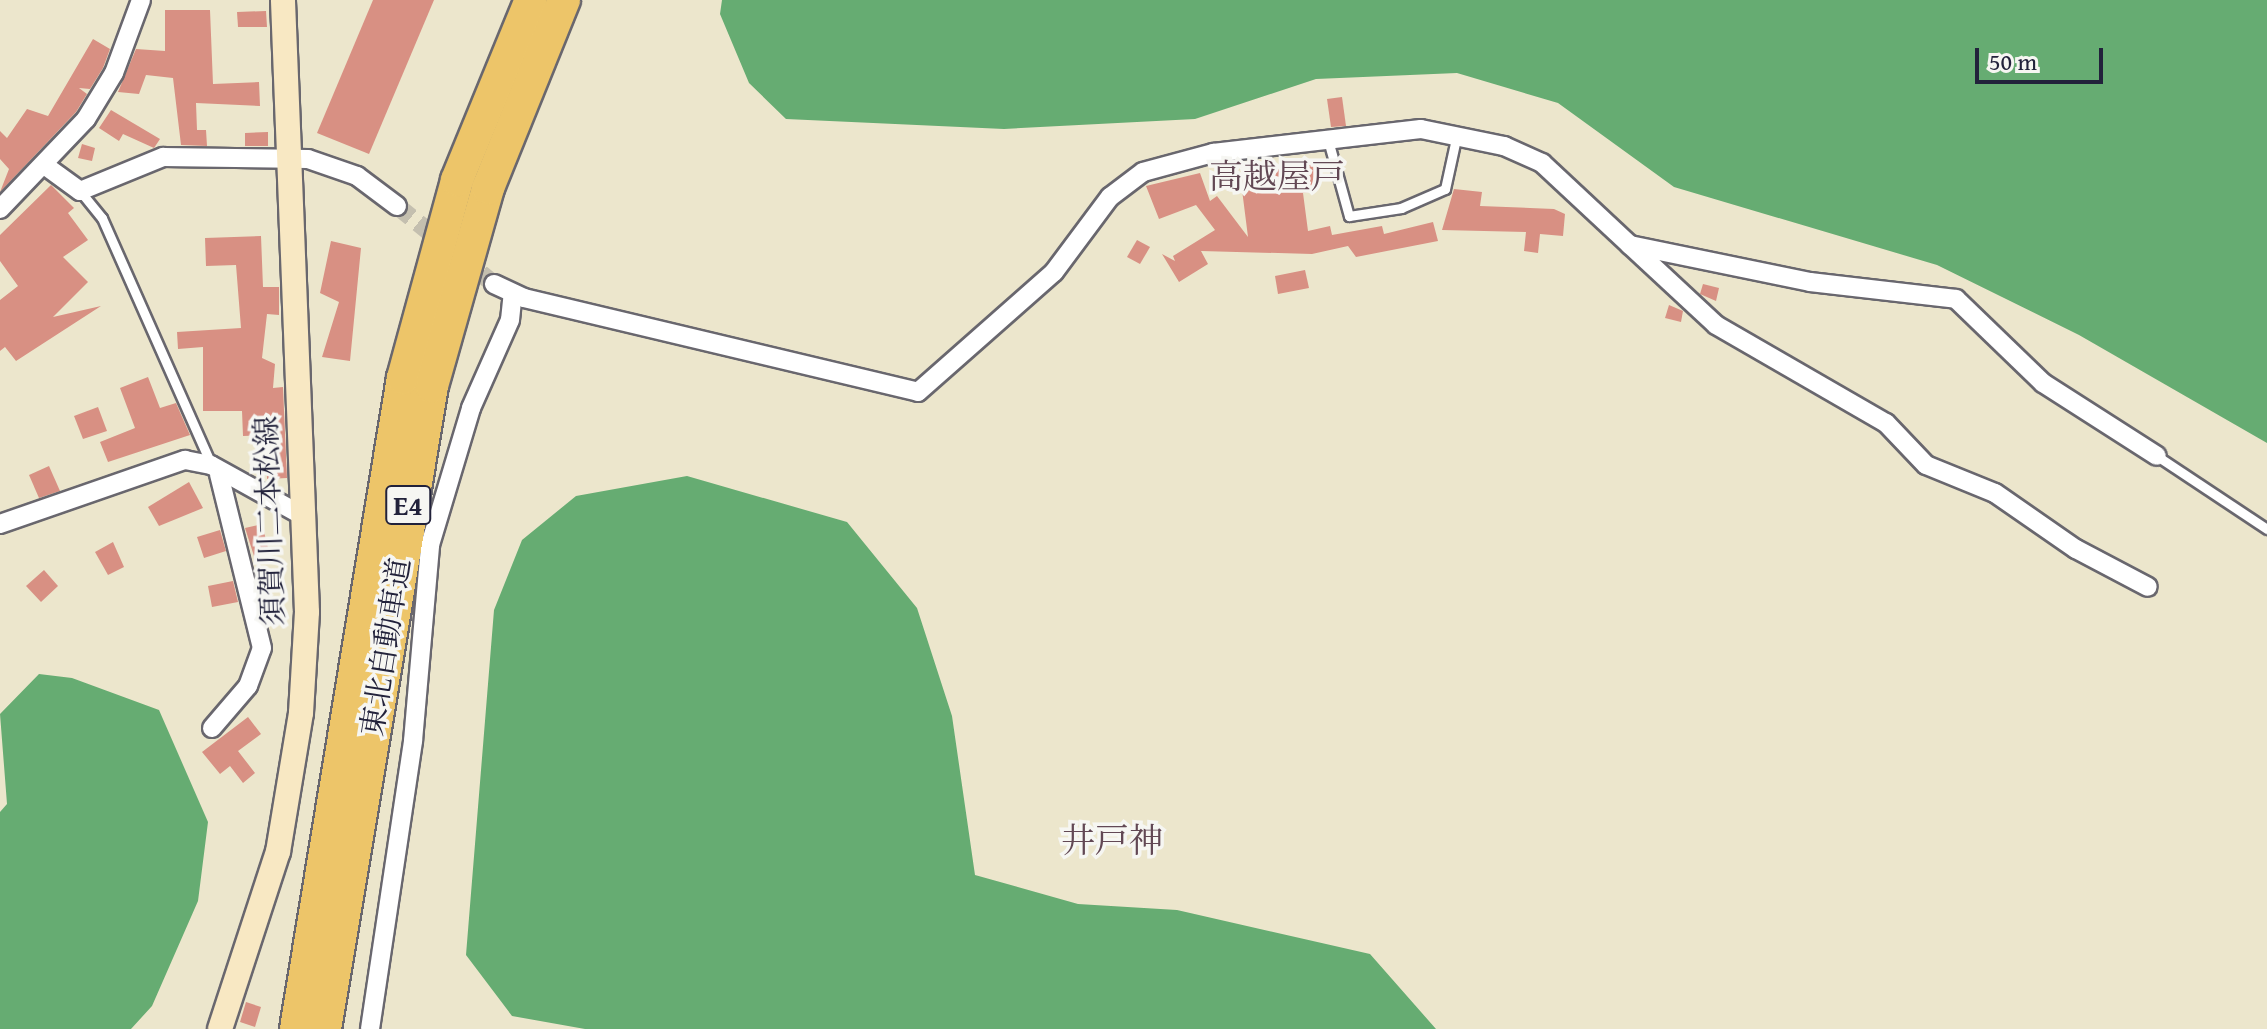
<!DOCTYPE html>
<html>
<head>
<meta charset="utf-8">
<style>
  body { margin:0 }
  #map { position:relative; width:2267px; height:1029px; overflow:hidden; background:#ece6cc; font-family:"Gentium Book Plus","Noto Serif JP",serif }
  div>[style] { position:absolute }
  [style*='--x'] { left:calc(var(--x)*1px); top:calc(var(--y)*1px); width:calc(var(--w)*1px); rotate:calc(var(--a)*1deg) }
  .forest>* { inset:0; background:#66ac72 }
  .building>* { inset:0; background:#d89083 }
  .street-tunnel>* { height:18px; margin-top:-9px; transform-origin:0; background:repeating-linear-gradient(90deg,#c4bfaf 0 18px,transparent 0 27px) }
  .roads { filter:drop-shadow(2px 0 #69676e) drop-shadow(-2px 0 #69676e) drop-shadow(0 2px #69676e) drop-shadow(0 -2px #69676e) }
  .lane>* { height:9px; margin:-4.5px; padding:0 4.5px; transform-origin:4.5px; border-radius:4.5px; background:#fff }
  .street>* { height:18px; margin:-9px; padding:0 9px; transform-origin:9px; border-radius:9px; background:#fff }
  .secondary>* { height:24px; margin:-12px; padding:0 12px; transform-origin:12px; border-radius:12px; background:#f8e8c3 }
  .highway>* { height:32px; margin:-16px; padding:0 16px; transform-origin:16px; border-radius:16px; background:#edc569 }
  span { translate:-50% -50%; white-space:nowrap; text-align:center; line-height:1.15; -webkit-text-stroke:7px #f6f6f2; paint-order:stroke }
  .shield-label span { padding:2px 6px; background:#f6f6f2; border:2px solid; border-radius:6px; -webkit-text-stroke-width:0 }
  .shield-label { font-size:28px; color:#22223b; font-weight:700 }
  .street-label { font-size:30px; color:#22223b }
  .quarter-label { font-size:34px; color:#624854 }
  .scale { position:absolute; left:1975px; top:48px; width:128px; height:36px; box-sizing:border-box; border:4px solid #22223b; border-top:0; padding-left:10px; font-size:24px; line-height:28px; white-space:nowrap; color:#22223b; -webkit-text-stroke:6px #f6f6f2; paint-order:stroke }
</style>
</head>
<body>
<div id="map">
  <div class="forest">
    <div style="clip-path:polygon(722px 0,2267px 0,2267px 443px,2079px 335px,1937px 265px,1674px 187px,1558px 103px,1457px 73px,1316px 79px,1195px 119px,1004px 129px,786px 119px,749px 83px,720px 14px)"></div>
    <div style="clip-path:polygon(687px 476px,847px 522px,917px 608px,952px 716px,975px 875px,1078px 904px,1177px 910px,1370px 954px,1436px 1029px,585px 1029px,512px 1016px,466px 955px,494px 610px,522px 540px,576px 496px)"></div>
    <div style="clip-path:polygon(39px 674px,72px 678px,159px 710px,208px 822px,198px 901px,152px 1006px,131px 1029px,0 1029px,0 812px,7px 804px,0 714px)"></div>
  </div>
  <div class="building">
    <div style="clip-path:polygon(373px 0,434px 0,369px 154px,317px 133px)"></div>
    <div style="clip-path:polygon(165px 10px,210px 10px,213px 84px,259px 82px,260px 106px,196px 103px,197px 130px,206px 130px,207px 146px,181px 145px,173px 78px,146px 75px,139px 94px,118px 92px,136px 49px,165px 51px)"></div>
    <div style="clip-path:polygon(266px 11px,267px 27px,238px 27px,237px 12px)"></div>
    <div style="clip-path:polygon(93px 39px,110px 49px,103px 68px,90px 89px,79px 88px,87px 94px,76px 112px,0 192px,9px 169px,0 159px,0 131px,7px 138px,27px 109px,48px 116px)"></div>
    <div style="clip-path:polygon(1342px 97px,1346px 126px,1331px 127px,1327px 99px)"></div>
    <div style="clip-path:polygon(111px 110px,160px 139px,154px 148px,123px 134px,119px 141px,99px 128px)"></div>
    <div style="clip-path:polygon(268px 132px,268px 146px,245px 146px,245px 133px)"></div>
    <div style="clip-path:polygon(82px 144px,95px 148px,92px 161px,78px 158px)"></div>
    <div style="clip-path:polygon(1313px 164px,1317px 191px,1303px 193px,1308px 231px,1330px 226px,1332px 235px,1382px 226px,1384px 234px,1433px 222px,1438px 241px,1356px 257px,1348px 246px,1312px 254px,1201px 251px,1208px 264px,1179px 282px,1162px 254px,1175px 261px,1173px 256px,1215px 230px,1196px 205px,1159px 219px,1146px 186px,1200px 173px,1210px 201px,1217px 196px,1248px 237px,1240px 174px)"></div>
    <div style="clip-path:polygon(51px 185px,74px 208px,68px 213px,88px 240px,63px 257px,88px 282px,53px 317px,101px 306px,16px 361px,5px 347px,0 351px,0 300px,18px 286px,0 261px,0 235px)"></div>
    <div style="clip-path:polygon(1454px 189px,1482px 192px,1480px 206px,1554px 209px,1565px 214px,1563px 236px,1540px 234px,1538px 253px,1524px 251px,1526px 232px,1442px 230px)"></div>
    <div style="clip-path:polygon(261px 236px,263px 287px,279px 287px,279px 315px,267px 314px,262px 358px,275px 364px,273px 388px,283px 387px,287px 478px,267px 479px,266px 435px,243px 436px,242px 411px,203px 411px,203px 347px,178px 349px,177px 332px,241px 328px,236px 265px,206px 266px,205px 238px)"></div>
    <div style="clip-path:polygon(1137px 240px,1150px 247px,1140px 264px,1127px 257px)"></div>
    <div style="clip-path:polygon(331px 241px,361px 248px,350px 361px,322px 357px,339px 302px,320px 293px)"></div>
    <div style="clip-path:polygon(1305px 270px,1309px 288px,1278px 294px,1275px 276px)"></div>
    <div style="clip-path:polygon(1703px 284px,1719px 288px,1716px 301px,1700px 294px)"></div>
    <div style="clip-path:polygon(1669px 305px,1683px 311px,1681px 322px,1665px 318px)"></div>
    <div style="clip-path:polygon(148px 377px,160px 408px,176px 403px,190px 435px,108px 462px,100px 442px,135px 428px,120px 388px)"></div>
    <div style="clip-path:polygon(98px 407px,107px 431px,83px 439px,74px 416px)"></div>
    <div style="clip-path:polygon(49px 466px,60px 491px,39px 498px,29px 475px)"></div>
    <div style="clip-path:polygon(189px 482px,203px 508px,159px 526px,148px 507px)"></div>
    <div style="clip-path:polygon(262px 524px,269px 552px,254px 556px,245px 528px)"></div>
    <div style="clip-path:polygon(220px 530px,226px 551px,204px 558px,197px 537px)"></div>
    <div style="clip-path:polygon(113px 542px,124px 567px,108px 575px,95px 552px)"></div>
    <div style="clip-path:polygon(44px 570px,58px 586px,41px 602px,26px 586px)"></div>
    <div style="clip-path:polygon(233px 581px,238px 602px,212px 607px,208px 586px)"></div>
    <div style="clip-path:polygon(248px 717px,261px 734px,238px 751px,255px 773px,243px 783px,230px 766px,220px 774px,202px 752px)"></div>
    <div style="clip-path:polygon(246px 1002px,261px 1007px,255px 1027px,240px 1022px)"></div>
  </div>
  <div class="street-tunnel">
    <div style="--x:397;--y:206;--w:124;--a:38.8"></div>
  </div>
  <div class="roads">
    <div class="lane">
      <div style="--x:1328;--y:140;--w:79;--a:74.6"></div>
      <div style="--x:1349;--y:216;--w:53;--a:-8.7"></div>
      <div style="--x:1401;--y:208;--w:48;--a:-23.4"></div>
      <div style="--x:1445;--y:189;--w:56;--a:-77.7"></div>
      <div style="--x:80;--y:191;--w:35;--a:51"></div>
      <div style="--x:102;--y:218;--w:269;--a:66.1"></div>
      <div style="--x:2157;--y:456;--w:132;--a:33.6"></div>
    </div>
    <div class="street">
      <div style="--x:47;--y:167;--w:41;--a:36"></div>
      <div style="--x:80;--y:191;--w:90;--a:-22.3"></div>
      <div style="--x:163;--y:157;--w:145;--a:0.8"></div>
      <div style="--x:308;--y:159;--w:52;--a:19.1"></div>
      <div style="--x:357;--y:176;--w:50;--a:36.9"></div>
      <div style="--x:0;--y:209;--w:124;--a:-46.3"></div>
      <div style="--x:86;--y:119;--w:54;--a:-58.7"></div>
      <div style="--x:114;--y:73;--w:78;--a:-69.7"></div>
      <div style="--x:1630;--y:245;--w:117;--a:42.9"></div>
      <div style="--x:1716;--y:325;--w:196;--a:30"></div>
      <div style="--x:1886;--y:423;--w:58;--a:46.4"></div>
      <div style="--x:1926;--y:465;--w:74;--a:22.1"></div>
      <div style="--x:1995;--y:493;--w:98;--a:34.7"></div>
      <div style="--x:2076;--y:549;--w:81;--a:27.8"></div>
      <div style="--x:494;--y:284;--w:33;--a:25"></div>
      <div style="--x:524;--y:298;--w:405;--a:13.4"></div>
      <div style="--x:918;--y:392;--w:181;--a:-41.4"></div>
      <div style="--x:1054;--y:272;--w:94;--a:-53.3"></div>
      <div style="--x:1110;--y:197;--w:41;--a:-37.1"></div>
      <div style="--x:1143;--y:172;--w:73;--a:-15.2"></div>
      <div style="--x:1213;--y:153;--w:209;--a:-6.6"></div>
      <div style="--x:1421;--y:129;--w:85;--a:11.6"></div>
      <div style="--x:1504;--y:146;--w:42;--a:24.1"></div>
      <div style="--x:1542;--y:163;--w:120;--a:43"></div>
      <div style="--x:1630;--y:245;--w:184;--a:11.6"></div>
      <div style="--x:1810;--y:282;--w:147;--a:6.6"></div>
      <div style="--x:1956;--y:299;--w:121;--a:44"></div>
      <div style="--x:2043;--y:383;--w:135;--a:32.6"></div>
      <div style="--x:0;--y:524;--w:196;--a:-19.1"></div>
      <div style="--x:185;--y:460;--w:26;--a:11"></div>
      <div style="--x:211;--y:465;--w:105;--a:29"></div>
      <div style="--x:212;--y:728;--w:55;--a:-49.4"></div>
      <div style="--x:248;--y:686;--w:40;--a:-69.8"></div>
      <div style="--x:262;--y:648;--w:179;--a:-103.9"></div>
      <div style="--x:370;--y:1029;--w:291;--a:-81.5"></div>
      <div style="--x:413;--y:741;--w:197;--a:-85"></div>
      <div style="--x:430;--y:545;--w:143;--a:-73.3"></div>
      <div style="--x:471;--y:408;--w:96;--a:-66.1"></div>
      <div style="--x:510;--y:320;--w:27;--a:-84"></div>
    </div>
    <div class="secondary">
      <div style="--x:220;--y:1029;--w:186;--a:-71.9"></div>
      <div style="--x:278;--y:852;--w:141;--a:-80.6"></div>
      <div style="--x:301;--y:713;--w:101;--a:-86.6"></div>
      <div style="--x:307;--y:612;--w:612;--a:-92.25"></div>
    </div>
    <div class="highway">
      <div style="--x:296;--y:1029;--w:660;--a:-80.67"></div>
      <div style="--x:403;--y:378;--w:205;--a:-74.7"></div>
      <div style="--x:457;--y:180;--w:195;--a:-67.7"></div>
      <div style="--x:325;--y:1029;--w:652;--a:-80.55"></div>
      <div style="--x:432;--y:386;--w:206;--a:-74.2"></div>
      <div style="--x:488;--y:188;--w:203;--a:-68"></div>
    </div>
  </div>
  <div class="shield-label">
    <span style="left:408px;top:505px">E4</span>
  </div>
  <div class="street-label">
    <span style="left:269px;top:521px;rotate:-92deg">須賀川二本松線</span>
    <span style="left:385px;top:647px;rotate:-81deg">東北自動車道</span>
  </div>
  <div class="quarter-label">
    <span style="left:1277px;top:176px">高越屋戸</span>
    <span style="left:1112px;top:840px">井戸神</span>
  </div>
  <div class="scale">50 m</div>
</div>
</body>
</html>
